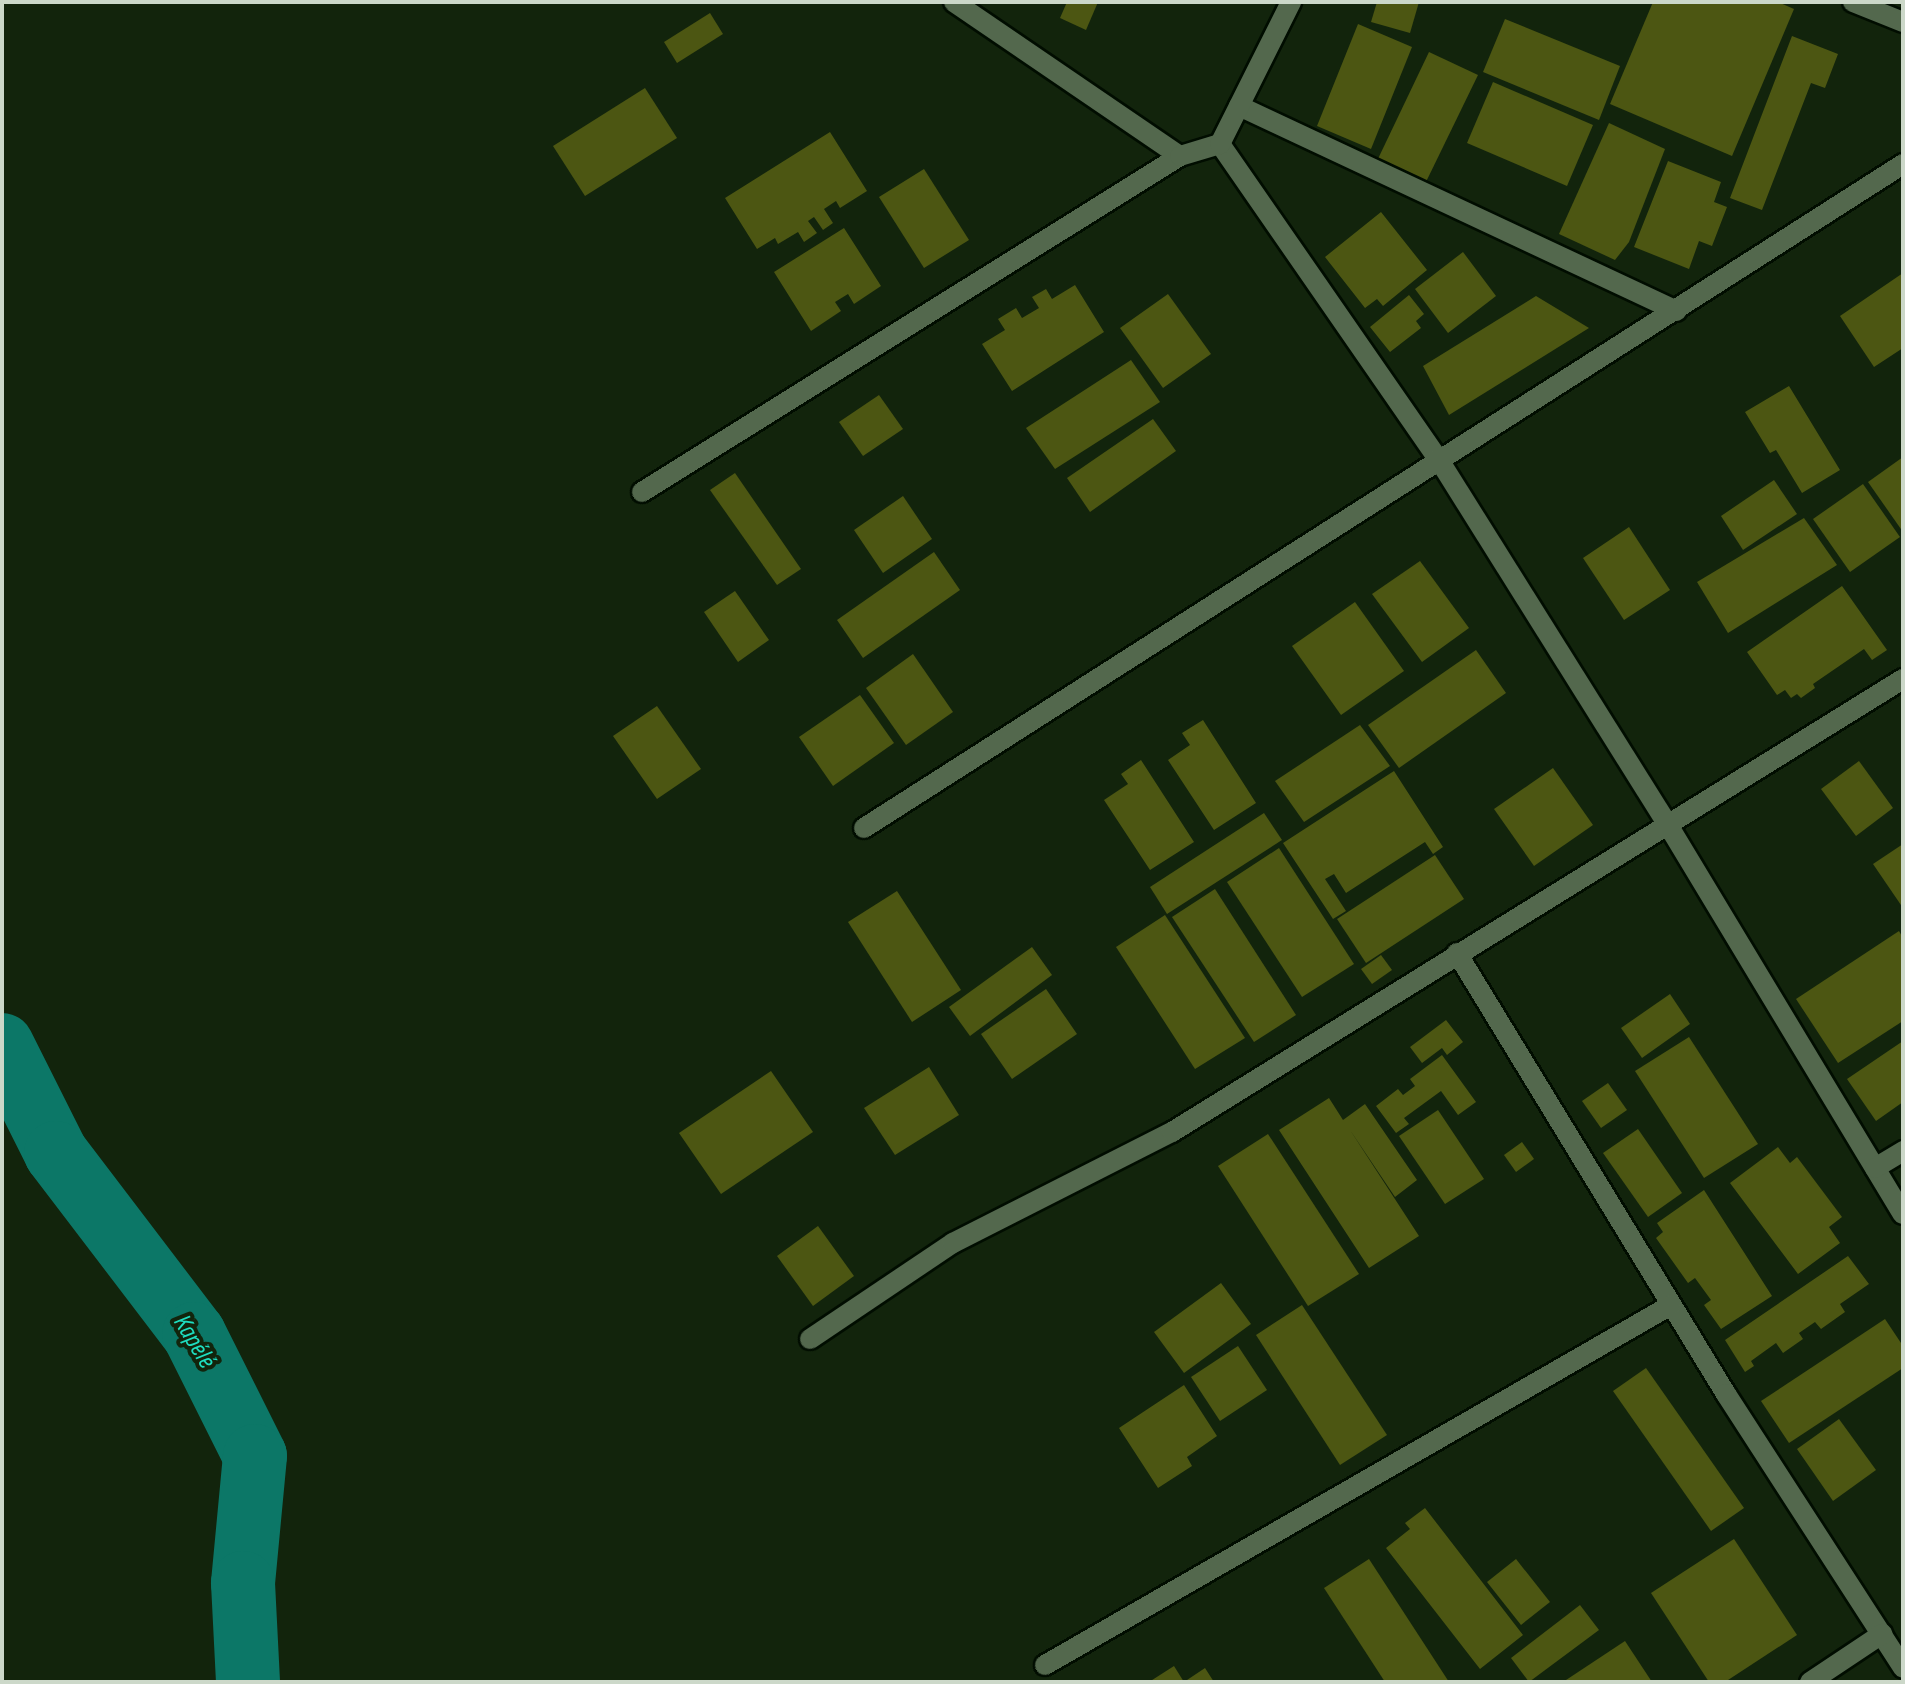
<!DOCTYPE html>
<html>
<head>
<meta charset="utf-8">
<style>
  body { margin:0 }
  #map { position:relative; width:1905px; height:1684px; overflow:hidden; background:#12240c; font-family:"Sofia Sans Condensed",sans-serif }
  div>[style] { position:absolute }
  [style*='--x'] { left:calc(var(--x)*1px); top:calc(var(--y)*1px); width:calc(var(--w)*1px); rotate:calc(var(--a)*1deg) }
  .river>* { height:64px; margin:-32px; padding:0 32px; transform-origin:32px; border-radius:32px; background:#0c7767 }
  .building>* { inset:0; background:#4c5612 }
  .roads { filter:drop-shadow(2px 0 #010d00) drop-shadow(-2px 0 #010d00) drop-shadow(0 2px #010d00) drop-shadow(0 -2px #010d00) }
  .minor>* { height:20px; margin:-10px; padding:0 10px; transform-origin:10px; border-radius:10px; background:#53684d }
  span { translate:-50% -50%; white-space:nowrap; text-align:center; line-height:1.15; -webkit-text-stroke:8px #12240c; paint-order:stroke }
  .water-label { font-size:26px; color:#1eddc0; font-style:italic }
  .frame { position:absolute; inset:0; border:4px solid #ccd8c9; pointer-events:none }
</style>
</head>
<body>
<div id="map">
  <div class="river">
    <div style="--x:2;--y:1045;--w:121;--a:63.4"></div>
    <div style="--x:56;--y:1153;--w:228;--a:52.7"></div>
    <div style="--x:194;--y:1334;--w:136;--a:63.4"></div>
    <div style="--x:255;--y:1456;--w:128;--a:95.4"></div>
    <div style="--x:243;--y:1583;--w:99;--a:87.1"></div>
  </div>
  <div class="building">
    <div style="clip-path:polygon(1067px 2px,1098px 2px,1086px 30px,1060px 18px)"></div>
    <div style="clip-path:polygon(1377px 2px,1419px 2px,1410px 33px,1371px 22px)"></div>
    <div style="clip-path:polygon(1653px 2px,1778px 2px,1794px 9px,1732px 156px,1610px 104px)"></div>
    <div style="clip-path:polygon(710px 13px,723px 34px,677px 63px,664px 42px)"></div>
    <div style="clip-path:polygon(1505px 19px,1620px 66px,1599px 120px,1483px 72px)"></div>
    <div style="clip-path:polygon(1358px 24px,1412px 47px,1371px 149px,1317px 126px)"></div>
    <div style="clip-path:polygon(1792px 36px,1838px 54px,1825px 88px,1811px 83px,1762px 210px,1730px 198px)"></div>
    <div style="clip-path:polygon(1429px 52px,1478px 75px,1424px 186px,1376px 163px)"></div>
    <div style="clip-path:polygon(1493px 82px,1593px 125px,1567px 186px,1467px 143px)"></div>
    <div style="clip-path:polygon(645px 88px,677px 138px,585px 196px,553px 146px)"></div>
    <div style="clip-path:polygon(1609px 123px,1665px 149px,1629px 242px,1615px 260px,1559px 234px)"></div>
    <div style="clip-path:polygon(830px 132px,867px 191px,840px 208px,836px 201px,824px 209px,833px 223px,823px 230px,814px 217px,808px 221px,817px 233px,804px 242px,798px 232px,778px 244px,775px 238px,757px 249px,725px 198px)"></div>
    <div style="clip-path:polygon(1668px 161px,1721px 182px,1714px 202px,1727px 207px,1712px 246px,1699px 241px,1689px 269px,1634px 247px)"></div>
    <div style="clip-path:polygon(924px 169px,969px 240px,924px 268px,879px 197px)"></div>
    <div style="clip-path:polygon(1381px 212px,1427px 270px,1383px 306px,1377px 299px,1365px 308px,1325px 257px)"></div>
    <div style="clip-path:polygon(844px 228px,881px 286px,854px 304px,848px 294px,835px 302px,841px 311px,811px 331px,774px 272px)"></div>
    <div style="clip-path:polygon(1463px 252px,1496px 296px,1448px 333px,1415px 289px)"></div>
    <div style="clip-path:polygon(1903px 273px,1903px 348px,1874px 367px,1840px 316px)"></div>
    <div style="clip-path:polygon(1075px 285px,1104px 332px,1012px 391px,982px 344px,1005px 330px,998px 319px,1016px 308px,1022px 318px,1039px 308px,1032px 297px,1046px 289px,1052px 299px)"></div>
    <div style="clip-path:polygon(1168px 294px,1211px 354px,1163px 388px,1120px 328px)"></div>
    <div style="clip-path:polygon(1409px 295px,1424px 314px,1416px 321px,1421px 328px,1390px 352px,1370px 327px)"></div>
    <div style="clip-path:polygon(1536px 296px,1589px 328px,1449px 415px,1423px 366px)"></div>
    <div style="clip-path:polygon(1131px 360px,1160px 402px,1055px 469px,1026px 428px)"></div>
    <div style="clip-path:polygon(1789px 386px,1840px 470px,1802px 493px,1776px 450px,1770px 453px,1745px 412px)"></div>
    <div style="clip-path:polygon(879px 395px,903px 429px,863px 456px,839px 422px)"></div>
    <div style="clip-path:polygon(1153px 419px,1176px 451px,1090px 512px,1067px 478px)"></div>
    <div style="clip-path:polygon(1903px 457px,1903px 532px,1868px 482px)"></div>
    <div style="clip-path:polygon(735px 473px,801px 569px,777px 585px,710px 490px)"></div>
    <div style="clip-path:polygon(1774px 480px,1797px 514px,1743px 550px,1721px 516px)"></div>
    <div style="clip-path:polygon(1863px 484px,1900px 537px,1850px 572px,1813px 519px)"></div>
    <div style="clip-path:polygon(903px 496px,932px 539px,883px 573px,854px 530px)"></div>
    <div style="clip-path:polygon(1804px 518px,1837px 565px,1728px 633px,1697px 582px)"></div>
    <div style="clip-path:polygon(1629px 527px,1670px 590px,1624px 620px,1583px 558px)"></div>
    <div style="clip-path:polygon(934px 552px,960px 590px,863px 658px,837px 620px)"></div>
    <div style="clip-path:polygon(1420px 561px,1469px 628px,1422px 662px,1372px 594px)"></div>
    <div style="clip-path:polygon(1842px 586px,1887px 650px,1872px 660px,1864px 649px,1813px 684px,1815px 688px,1801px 698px,1797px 694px,1791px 698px,1785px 690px,1777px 695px,1747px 652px)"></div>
    <div style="clip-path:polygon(735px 591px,769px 640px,738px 662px,704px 612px)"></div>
    <div style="clip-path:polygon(1355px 602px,1404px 671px,1341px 715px,1292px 646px)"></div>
    <div style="clip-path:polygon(1476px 650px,1506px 693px,1399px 768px,1368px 725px)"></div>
    <div style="clip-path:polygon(913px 654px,953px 712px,906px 745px,866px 688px)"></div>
    <div style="clip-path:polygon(860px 695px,894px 743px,833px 786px,799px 737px)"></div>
    <div style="clip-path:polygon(657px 706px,701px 769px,657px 799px,613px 736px)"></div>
    <div style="clip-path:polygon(1203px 720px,1256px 803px,1214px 830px,1168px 760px,1190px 745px,1182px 733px)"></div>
    <div style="clip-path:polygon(1360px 725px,1390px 766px,1304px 822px,1275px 781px)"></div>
    <div style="clip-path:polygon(1141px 760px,1194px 842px,1150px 870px,1104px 800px,1128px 784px,1121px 774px)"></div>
    <div style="clip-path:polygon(1859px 761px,1893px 808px,1856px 836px,1821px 789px)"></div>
    <div style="clip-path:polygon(1553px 768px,1593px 825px,1534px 866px,1494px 809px)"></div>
    <div style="clip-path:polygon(1394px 771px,1443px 847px,1433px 854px,1425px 842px,1346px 893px,1334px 874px,1325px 879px,1346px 911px,1333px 919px,1283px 843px)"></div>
    <div style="clip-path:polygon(1264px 813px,1282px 840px,1167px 914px,1150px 887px)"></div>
    <div style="clip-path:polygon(1903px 844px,1903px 908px,1873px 864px)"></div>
    <div style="clip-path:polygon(1279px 848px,1354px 964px,1302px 997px,1227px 882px)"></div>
    <div style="clip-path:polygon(1435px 855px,1464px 899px,1366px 963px,1337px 919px)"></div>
    <div style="clip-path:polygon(1215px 889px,1296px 1015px,1254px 1042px,1172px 917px)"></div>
    <div style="clip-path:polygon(897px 891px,961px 990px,912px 1022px,848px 922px)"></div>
    <div style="clip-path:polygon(1165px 915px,1245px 1038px,1195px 1069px,1116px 947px)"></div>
    <div style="clip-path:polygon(1899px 931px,1903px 938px,1903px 1021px,1838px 1063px,1796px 999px)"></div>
    <div style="clip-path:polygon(1032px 947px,1052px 975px,970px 1036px,949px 1007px)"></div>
    <div style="clip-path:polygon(1381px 955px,1392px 970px,1372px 984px,1361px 969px)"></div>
    <div style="clip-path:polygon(1046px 989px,1077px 1034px,1012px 1079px,981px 1034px)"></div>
    <div style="clip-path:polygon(1670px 994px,1690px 1024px,1642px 1058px,1621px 1028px)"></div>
    <div style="clip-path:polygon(1446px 1020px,1463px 1042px,1447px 1055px,1442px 1048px,1422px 1063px,1410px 1047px)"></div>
    <div style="clip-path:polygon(1689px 1037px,1758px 1144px,1704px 1178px,1635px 1071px)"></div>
    <div style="clip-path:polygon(1903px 1041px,1903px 1102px,1876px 1121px,1847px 1079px)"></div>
    <div style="clip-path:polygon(1442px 1055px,1476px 1102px,1458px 1115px,1441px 1091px,1404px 1118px,1409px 1124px,1396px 1133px,1376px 1106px,1398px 1089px,1403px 1095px,1415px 1086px,1410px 1079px)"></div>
    <div style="clip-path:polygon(929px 1067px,959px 1115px,895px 1155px,864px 1108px)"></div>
    <div style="clip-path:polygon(771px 1071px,813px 1132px,721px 1194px,679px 1133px)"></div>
    <div style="clip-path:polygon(1608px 1083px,1627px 1110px,1601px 1128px,1582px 1101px)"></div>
    <div style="clip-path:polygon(1329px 1098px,1343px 1120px,1365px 1104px,1417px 1180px,1395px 1197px,1350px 1130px,1419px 1236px,1369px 1268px,1279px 1130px)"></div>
    <div style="clip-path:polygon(1438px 1110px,1484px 1179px,1445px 1204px,1399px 1136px)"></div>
    <div style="clip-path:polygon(1638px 1129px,1682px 1193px,1648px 1217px,1603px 1153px)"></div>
    <div style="clip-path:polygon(1268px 1134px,1359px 1274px,1308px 1306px,1218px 1166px)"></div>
    <div style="clip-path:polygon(1522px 1142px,1534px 1159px,1516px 1172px,1504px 1155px)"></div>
    <div style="clip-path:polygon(1778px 1147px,1790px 1163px,1797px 1157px,1842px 1217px,1829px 1227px,1840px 1243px,1798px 1274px,1730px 1183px)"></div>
    <div style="clip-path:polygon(1704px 1190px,1772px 1296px,1721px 1329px,1704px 1305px,1711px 1300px,1695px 1278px,1688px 1283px,1656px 1238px,1663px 1232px,1657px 1223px)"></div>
    <div style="clip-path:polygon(818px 1226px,854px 1276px,813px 1306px,777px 1256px)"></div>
    <div style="clip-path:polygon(1848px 1256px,1869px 1284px,1840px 1304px,1845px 1312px,1821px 1329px,1815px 1322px,1799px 1333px,1803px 1339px,1783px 1353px,1776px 1343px,1751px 1361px,1754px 1366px,1745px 1372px,1725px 1340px)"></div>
    <div style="clip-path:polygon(1221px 1283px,1251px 1324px,1184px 1373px,1154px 1332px)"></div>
    <div style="clip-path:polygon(1302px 1305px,1387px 1435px,1340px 1465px,1256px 1335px)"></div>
    <div style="clip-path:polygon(1885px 1319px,1903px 1346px,1903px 1368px,1789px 1443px,1761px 1401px)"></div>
    <div style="clip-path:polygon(1238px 1346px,1267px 1390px,1220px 1421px,1191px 1377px)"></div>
    <div style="clip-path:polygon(1646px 1368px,1744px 1508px,1711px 1531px,1613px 1391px)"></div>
    <div style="clip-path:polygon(1184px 1385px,1217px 1436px,1187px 1457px,1192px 1466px,1158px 1488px,1119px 1428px)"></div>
    <div style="clip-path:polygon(1839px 1419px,1876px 1470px,1833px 1501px,1797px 1449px)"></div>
    <div style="clip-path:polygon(1425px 1508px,1523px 1635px,1480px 1669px,1386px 1548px,1410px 1529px,1405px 1523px)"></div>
    <div style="clip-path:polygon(1734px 1539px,1797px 1635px,1725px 1682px,1709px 1682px,1651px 1593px)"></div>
    <div style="clip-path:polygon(1369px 1559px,1449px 1682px,1385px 1682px,1324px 1588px)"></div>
    <div style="clip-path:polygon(1516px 1559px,1550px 1602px,1521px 1625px,1487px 1582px)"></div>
    <div style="clip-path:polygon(1580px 1605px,1599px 1630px,1529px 1682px,1511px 1658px)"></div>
    <div style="clip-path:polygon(1625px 1641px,1652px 1682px,1563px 1682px)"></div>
    <div style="clip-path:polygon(1174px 1666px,1184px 1682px,1205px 1668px,1214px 1682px,1149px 1682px)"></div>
  </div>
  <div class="roads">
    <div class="minor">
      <div style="--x:954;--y:2;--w:273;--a:34.3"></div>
      <div style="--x:1853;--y:2;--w:54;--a:21.8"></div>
      <div style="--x:1239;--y:106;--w:483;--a:25.1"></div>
      <div style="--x:1220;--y:144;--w:384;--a:55.3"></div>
      <div style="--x:1439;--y:460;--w:431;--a:57.9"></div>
      <div style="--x:1668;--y:825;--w:454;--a:58.9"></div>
      <div style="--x:642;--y:492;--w:634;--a:-31.99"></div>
      <div style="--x:1180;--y:156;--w:42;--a:-16.7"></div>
      <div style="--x:1220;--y:144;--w:159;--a:-63.4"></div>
      <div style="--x:864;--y:828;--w:1233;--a:-32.58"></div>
      <div style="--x:1457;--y:953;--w:517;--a:58.62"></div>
      <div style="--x:1726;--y:1394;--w:326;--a:57.1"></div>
      <div style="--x:1875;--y:1168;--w:33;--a:-31"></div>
      <div style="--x:810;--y:1339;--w:172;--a:-33.9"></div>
      <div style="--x:953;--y:1243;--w:246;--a:-26.9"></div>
      <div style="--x:1172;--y:1132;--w:860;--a:-31.79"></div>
      <div style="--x:1045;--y:1665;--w:722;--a:-29.9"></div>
      <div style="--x:1810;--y:1682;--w:87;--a:-33.7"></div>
    </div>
  </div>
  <div class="water-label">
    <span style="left:194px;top:1342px;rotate:59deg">Kapélé</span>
  </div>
  <div class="frame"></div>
</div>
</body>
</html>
